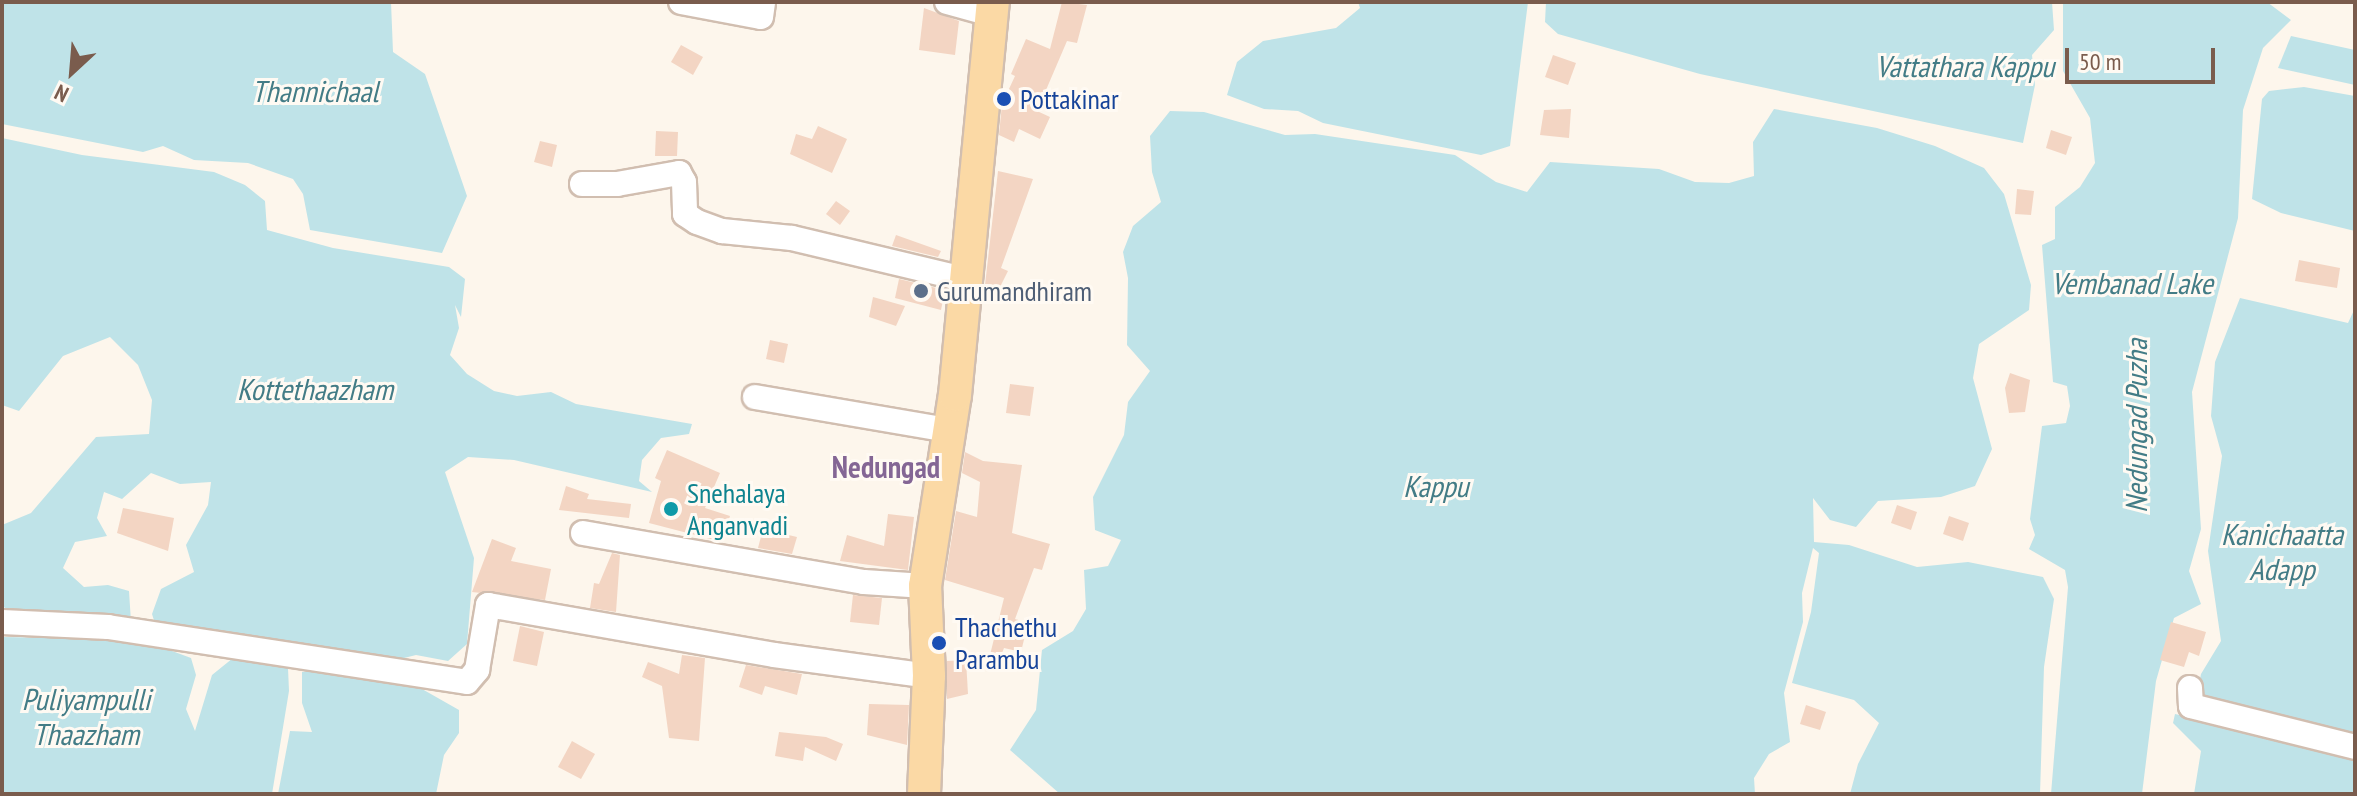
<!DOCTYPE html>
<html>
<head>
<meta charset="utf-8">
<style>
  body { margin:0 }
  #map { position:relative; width:2357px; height:796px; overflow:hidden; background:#fdf6ec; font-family:"PT Sans Narrow",sans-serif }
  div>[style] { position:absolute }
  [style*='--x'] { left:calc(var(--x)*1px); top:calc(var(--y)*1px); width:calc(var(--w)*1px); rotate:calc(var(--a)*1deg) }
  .water>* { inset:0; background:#bfe3e8 }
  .building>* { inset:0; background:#f3d5c3 }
  .roads { filter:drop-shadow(2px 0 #d1beb0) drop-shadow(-2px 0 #d1beb0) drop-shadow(0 2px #d1beb0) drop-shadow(0 -2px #d1beb0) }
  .minor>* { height:24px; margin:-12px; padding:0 12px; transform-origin:12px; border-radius:12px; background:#fff }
  .major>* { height:32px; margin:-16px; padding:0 16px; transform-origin:16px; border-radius:16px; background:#fbd9a5 }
  .dots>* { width:22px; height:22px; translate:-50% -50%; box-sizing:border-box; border:4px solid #fffaf3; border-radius:50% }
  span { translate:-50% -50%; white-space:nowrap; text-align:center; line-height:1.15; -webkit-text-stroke:6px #fffaf3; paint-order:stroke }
  .transit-label { font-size:28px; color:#164399 }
  .left { translate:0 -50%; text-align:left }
  .service-label { font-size:28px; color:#4e5e75 }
  .culture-label { font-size:28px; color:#0d838f }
  .water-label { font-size:30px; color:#437c86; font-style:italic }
  .neighbourhood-label { font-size:30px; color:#846695; font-weight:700 }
  .frame { position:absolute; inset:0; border:4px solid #7a5c4d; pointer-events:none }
  .north { position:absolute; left:32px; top:32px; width:80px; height:80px; -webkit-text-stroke:6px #fffaf3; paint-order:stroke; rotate:206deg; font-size:22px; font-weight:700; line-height:32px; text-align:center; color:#7a5c4d }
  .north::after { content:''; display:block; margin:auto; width:28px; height:36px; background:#7a5c4d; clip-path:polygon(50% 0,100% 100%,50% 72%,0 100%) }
  .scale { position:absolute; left:2065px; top:48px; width:150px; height:36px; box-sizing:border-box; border:4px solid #7a5c4d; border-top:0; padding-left:10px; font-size:24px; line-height:28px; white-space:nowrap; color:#7a5c4d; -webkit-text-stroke:6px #fffaf3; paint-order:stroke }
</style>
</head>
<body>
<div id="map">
  <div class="water">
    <div style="clip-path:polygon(2px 2px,391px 2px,393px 52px,425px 74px,467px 196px,442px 253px,310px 230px,303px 194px,293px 179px,248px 163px,194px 160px,163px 146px,143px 152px,2px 124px)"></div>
    <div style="clip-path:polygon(1358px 2px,1528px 2px,1510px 146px,1481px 155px,1323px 123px,1298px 111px,1264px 109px,1227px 95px,1237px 62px,1263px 41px,1336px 28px,1360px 8px)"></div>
    <div style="clip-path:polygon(1546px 2px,2052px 2px,2054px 30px,2032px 55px,2035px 85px,2023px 143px,1700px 74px,1558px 34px,1545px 22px)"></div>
    <div style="clip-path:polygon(2063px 2px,2267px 2px,2291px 20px,2263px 48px,2243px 110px,2238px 218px,2192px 392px,2201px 529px,2189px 571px,2201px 604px,2174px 618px,2156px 681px,2142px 794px,2051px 794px,2068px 587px,2065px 570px,2029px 549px,2035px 535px,2030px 519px,2042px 426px,2066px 423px,2070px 406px,2067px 386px,2053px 382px,2042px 245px,2055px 239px,2055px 207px,2080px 187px,2095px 163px,2090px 118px,2063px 71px)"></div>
    <div style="clip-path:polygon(2291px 36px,2355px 50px,2355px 85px,2278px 68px)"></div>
    <div style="clip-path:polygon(2304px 87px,2355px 96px,2355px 231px,2281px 213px,2252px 199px,2262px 99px,2269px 91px)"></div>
    <div style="clip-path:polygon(1774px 109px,1877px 128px,1935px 146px,1984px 168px,2004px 194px,2031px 285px,2029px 310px,1979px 344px,1973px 378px,1992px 449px,1975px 486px,1941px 497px,1878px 501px,1856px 527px,1830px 520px,1813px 498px,1814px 542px,1849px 545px,1917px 567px,1968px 562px,2043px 577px,2054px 599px,2044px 667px,2040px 794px,1850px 794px,1858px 764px,1879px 723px,1854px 700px,1792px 683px,1811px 612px,1819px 553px,1813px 548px,1802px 593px,1803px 622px,1784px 693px,1790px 742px,1769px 754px,1754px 778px,1755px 794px,1060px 794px,1010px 750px,1036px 710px,1042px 650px,1073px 631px,1086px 609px,1084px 570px,1108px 566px,1121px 540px,1095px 530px,1093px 497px,1124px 435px,1128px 402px,1150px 371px,1127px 345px,1128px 278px,1123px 252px,1133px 226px,1161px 202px,1152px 172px,1150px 136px,1170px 111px,1204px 112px,1285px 135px,1315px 134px,1455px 155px,1496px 182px,1527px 192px,1550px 162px,1659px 169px,1695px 182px,1729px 183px,1754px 176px,1753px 142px)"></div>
    <div style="clip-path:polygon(2px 138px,82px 155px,214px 172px,245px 185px,265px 201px,267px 230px,333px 248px,449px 267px,465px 279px,461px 317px,455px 305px,459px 328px,450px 355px,467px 374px,494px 391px,517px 396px,551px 392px,576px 404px,692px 424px,689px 434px,661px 438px,642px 460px,639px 481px,652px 492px,514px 460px,468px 457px,445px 472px,474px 558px,467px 644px,448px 661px,416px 655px,396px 660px,158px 633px,152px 614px,161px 589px,194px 572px,186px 545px,208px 505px,211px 482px,180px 484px,151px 473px,122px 499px,104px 492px,97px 518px,107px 536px,75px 542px,63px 568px,84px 587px,108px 585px,129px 591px,131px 622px,17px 619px,4px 607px,2px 525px,31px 513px,96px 437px,149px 434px,152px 400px,138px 365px,110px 337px,63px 356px,19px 411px,2px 405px)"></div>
    <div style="clip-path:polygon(2240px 298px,2348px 323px,2355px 308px,2355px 736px,2196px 700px,2201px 674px,2221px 641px,2208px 551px,2222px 456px,2211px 416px,2215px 362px)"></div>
    <div style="clip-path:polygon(2px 637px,117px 639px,153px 644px,191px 658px,196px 675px,186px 709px,195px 731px,212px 675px,238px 654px,273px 656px,288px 668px,289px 691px,272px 794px,2px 794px)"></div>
    <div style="clip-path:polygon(328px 669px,353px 678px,415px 685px,459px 710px,459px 733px,444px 755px,436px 794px,278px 794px,290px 731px,312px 732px,302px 703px,302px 672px)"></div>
    <div style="clip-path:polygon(2175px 714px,2355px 754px,2355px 794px,2194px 794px,2201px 751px,2173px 723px)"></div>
  </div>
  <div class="building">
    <div style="clip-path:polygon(1062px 2px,1087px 5px,1077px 43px,1067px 41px,1037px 111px,1050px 117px,1040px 139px,1019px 129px,1014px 142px,999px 135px,1002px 104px,1015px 76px,1011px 74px,1026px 39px,1050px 49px)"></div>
    <div style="clip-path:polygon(924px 8px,959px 21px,955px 55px,919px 50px)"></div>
    <div style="clip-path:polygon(681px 45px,703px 57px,693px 75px,671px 62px)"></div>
    <div style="clip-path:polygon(1553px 55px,1576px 63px,1568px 85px,1545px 77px)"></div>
    <div style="clip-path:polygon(1571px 109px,1569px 138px,1540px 135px,1544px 110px)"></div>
    <div style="clip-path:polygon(818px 126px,847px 139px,832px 173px,790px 154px,796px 134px,812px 139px)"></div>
    <div style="clip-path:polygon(2051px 130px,2072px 137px,2066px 155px,2046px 148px)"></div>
    <div style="clip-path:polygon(656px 131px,678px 132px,677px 156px,655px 156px)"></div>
    <div style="clip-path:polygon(540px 141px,557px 145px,552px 167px,534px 162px)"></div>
    <div style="clip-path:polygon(998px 171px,1033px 179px,1001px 268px,1008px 271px,998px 291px,985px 285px)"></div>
    <div style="clip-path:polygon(2017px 189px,2034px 191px,2031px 215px,2015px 214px)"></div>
    <div style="clip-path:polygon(836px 201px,850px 211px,840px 225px,826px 214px)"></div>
    <div style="clip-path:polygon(896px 235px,941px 251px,938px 257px,892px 246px)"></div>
    <div style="clip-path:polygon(2299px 260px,2340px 268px,2337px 288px,2295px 281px)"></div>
    <div style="clip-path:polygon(899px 279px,945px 290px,941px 310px,895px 298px)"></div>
    <div style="clip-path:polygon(873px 297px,905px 306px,896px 326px,869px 317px)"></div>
    <div style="clip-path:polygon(770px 340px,788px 344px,784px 363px,766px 359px)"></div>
    <div style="clip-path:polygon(2010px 373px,2030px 380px,2025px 412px,2009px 413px,2005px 388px)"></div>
    <div style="clip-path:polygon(1010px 384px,1034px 387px,1030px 416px,1006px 413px)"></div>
    <div style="clip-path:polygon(667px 450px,720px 473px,705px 508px,730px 516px,722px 542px,649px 523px,661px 481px,655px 478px)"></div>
    <div style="clip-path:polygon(965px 452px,983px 461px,1022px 465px,1012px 533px,1050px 544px,1042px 570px,1034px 568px,1015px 619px,1028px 623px,1021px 652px,1004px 648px,1000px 658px,990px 655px,1004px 598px,945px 580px,956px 511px,977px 517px,980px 482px,962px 473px)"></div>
    <div style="clip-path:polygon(566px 486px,589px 494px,587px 499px,631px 504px,629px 518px,559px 510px)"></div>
    <div style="clip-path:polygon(1897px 505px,1917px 512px,1911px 530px,1891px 523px)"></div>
    <div style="clip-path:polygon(123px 508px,174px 518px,168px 551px,117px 533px)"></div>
    <div style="clip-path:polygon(888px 514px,914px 517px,908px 570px,840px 561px,847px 535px,884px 546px)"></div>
    <div style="clip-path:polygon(1949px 516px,1969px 523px,1963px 541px,1943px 534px)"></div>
    <div style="clip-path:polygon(763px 529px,797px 537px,792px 554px,758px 548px)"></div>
    <div style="clip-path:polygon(492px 539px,516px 548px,511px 561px,551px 569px,545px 600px,472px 592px)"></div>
    <div style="clip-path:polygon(612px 553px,620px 555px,616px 612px,590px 608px,594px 583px,599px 584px)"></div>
    <div style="clip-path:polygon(853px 595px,882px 598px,879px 625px,850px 622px)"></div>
    <div style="clip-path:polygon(2171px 622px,2206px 632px,2199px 656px,2189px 652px,2184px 667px,2160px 660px)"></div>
    <div style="clip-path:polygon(520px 626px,544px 632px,537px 666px,513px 661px)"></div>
    <div style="clip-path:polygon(682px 655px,705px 658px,699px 741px,669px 738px,662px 686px,642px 677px,648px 662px,679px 674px)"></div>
    <div style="clip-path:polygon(966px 660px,968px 694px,947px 699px,947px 661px)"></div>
    <div style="clip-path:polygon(746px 665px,802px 674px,797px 695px,765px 686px,762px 695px,739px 687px)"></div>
    <div style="clip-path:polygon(869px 704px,909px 705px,907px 745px,867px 735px)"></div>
    <div style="clip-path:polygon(1806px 705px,1826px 712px,1820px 730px,1800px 724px)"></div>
    <div style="clip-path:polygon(779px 732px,826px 737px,843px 744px,836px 761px,805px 747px,803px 761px,775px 756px)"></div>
    <div style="clip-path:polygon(572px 741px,595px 754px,581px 779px,558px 767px)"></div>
  </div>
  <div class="roads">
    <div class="minor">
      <div style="--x:681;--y:2;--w:81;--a:10.6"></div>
      <div style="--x:761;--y:17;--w:15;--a:-82"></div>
      <div style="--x:947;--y:2;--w:46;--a:15.3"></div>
      <div style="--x:582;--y:184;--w:35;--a:0"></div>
      <div style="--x:617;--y:184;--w:63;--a:-10.1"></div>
      <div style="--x:679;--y:173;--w:10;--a:61"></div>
      <div style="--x:684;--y:182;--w:32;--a:88"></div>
      <div style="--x:685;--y:214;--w:14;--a:34"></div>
      <div style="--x:697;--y:222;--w:27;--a:20"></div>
      <div style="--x:722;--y:231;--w:70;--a:5.7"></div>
      <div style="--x:792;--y:238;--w:177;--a:13.4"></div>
      <div style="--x:755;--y:397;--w:197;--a:9.7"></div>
      <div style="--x:583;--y:533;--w:285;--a:9.9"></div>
      <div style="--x:864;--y:582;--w:61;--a:3.8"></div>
      <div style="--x:2;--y:622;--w:106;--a:2.7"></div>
      <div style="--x:108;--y:627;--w:363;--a:8.7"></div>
      <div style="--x:467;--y:682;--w:16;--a:-50"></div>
      <div style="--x:477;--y:670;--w:66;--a:-80.4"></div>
      <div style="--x:488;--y:605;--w:290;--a:9.9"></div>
      <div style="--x:774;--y:655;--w:156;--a:7.7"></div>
      <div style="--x:2190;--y:688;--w:18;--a:87"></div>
      <div style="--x:2191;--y:706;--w:169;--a:14"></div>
    </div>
    <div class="major">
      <div style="--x:924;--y:794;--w:118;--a:-87.6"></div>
      <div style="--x:929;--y:676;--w:90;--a:-92.5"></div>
      <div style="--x:925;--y:586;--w:193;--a:-81.1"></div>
      <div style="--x:955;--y:395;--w:395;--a:-84.5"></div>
    </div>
  </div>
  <div class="dots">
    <div style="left:1004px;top:99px;background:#1a4fb4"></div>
    <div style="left:921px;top:291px;background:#5c6f8a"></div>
    <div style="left:671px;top:509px;background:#0f9aa8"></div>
    <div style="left:939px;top:643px;background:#1a4fb4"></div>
  </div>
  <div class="transit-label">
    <span class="left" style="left:1020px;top:99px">Pottakinar</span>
    <span class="left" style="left:955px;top:643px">Thachethu<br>Parambu</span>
  </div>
  <div class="service-label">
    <span class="left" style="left:937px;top:291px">Gurumandhiram</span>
  </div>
  <div class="culture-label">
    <span class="left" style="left:687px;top:509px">Snehalaya<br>Anganvadi</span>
  </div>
  <div class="water-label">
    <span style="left:1965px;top:66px">Vattathara Kappu</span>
    <span style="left:315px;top:91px">Thannichaal</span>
    <span style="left:2132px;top:283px">Vembanad Lake</span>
    <span style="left:315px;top:389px">Kottethaazham</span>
    <span style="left:2136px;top:426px;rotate:-90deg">Nedungad Puzha</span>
    <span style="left:1436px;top:486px">Kappu</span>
    <span style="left:2282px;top:551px">Kanichaatta<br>Adapp</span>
    <span style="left:86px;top:716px">Puliyampulli<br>Thaazham</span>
  </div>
  <div class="neighbourhood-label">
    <span style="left:886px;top:467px">Nedungad</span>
  </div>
  <div class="frame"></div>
  <div class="north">N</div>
  <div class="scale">50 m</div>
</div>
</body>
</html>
